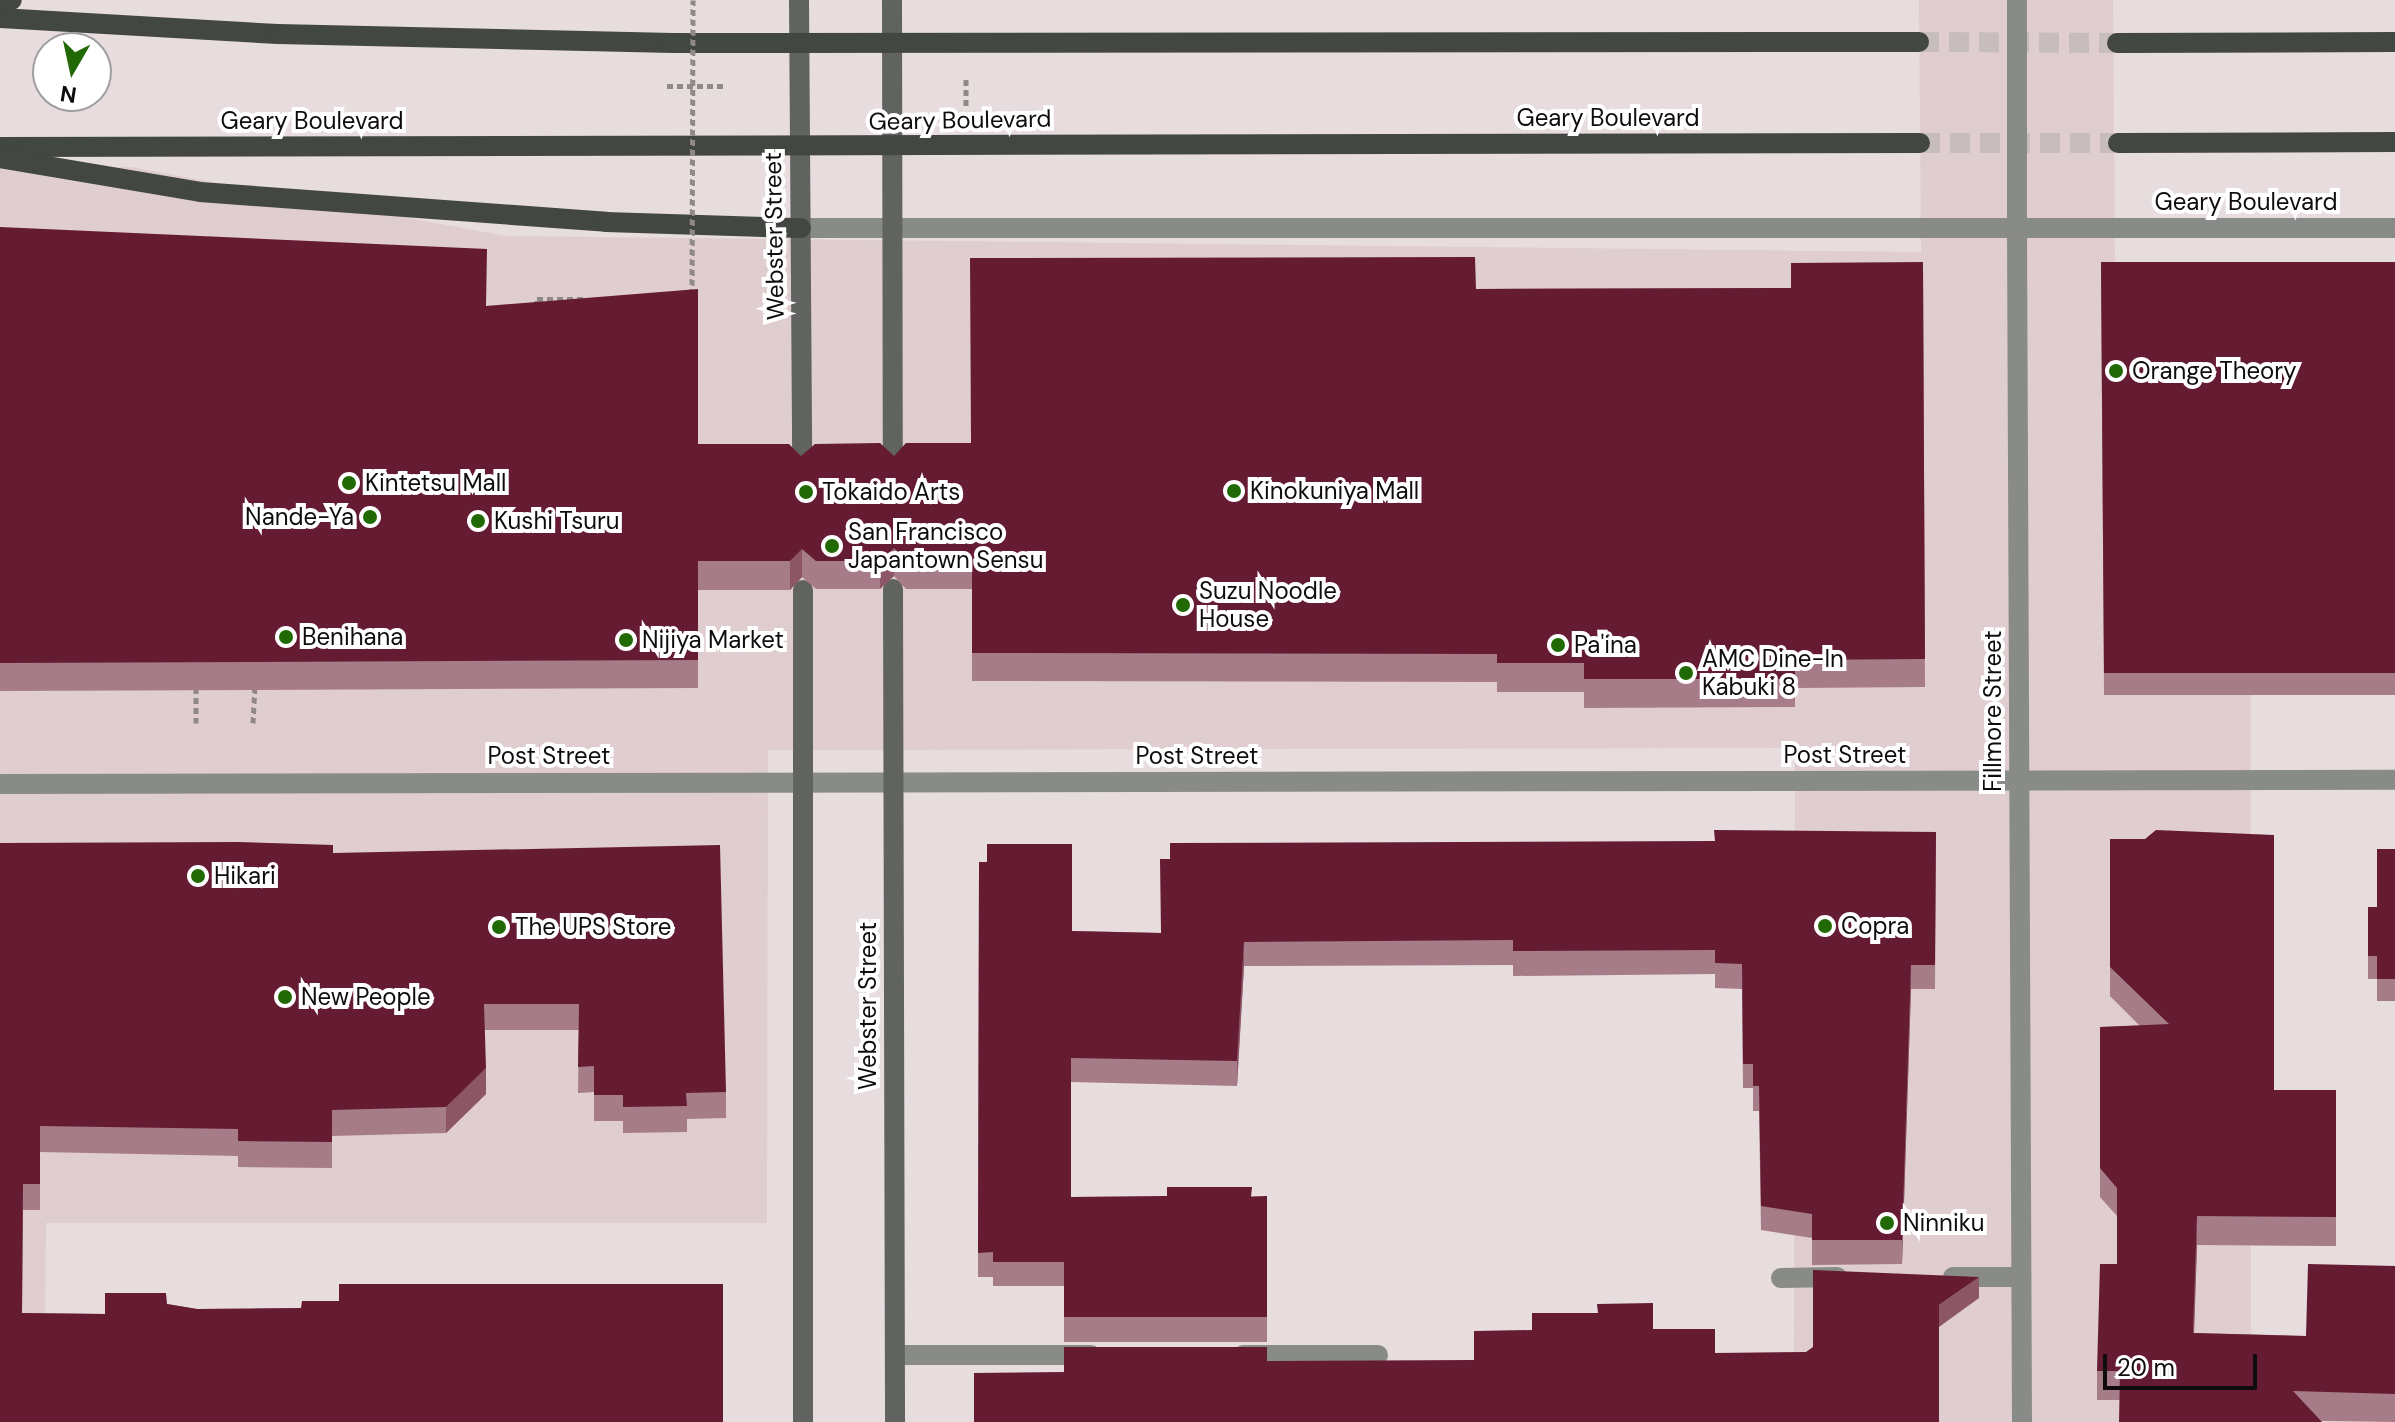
<!DOCTYPE html>
<html>
<head>
<meta charset="utf-8">
<style>
  body { margin:0 }
  #map { position:relative; width:2395px; height:1422px; overflow:hidden; background:#e7dcde; font-family:"DM Sans",sans-serif }
  div>[style] { position:absolute }
  [style*='--x'] { left:calc(var(--x)*1px); top:calc(var(--y)*1px); width:calc(var(--w)*1px); rotate:calc(var(--a)*1deg) }
  .built>* { inset:0; background:#e0cdd0 }
  .primary-tunnel>* { height:20px; margin-top:-10px; transform-origin:0; background:repeating-linear-gradient(90deg,#c7bdbf 0 20px,transparent 0 30px) }
  .path>* { height:5px; margin-top:-2.5px; transform-origin:0; background:repeating-linear-gradient(90deg,#908889 0 6px,transparent 0 10px) }
  .service>* { height:20px; margin:-10px; padding:0 10px; transform-origin:10px; border-radius:10px; background:#898b88 }
  .tertiary>* { height:20px; margin:-10px; padding:0 10px; transform-origin:10px; border-radius:10px; background:#898b88 }
  .secondary>* { height:20px; margin:-10px; padding:0 10px; transform-origin:10px; border-radius:10px; background:#60635f }
  .primary>* { height:20px; margin:-10px; padding:0 10px; transform-origin:10px; border-radius:10px; background:#434742 }
  .path-bridge>* { height:5px; margin-top:-2.5px; transform-origin:0; background:repeating-linear-gradient(90deg,#908889 0 6px,transparent 0 10px) }
  .tertiary-bridge>* { height:20px; margin:-10px; padding:0 10px; transform-origin:10px; border-radius:10px; background:#898b88 }
  .wall>* { inset:0; background:#a67c88 }
  .shaded-wall>* { inset:0; background:#8c5666 }
  .building>* { inset:0; background:#651c33 }
  .dots>* { width:22px; height:22px; translate:-50% -50%; box-sizing:border-box; border:4px solid #fff; border-radius:50% }
  span { translate:-50% -50%; white-space:nowrap; text-align:center; line-height:1.15; -webkit-text-stroke:8px #fff; paint-order:stroke }
  .street-label { font-size:24px; color:#100c0d }
  .poi-label { font-size:24px; color:#100c0d }
  .left { translate:0 -50%; text-align:left }
  .right { translate:-100% -50%; text-align:right }
  .north { position:absolute; left:32px; top:32px; width:80px; height:80px; box-sizing:border-box; background:#fff; border:2px solid #9f9e9e; border-radius:50%; rotate:189deg; font-size:22px; font-weight:700; line-height:32px; text-align:center; color:#100c0d }
  .north::after { content:''; display:block; margin:auto; width:28px; height:36px; background:#216904; clip-path:polygon(50% 0,100% 100%,50% 72%,0 100%) }
  .scale { position:absolute; left:2103px; top:1354px; width:154px; height:36px; box-sizing:border-box; border:4px solid #100c0d; border-top:0; padding-left:10px; font-size:24px; line-height:28px; white-space:nowrap; color:#100c0d; -webkit-text-stroke:6px #fff; paint-order:stroke }
</style>
</head>
<body>
<div id="map">
  <div class="built">
    <div style="clip-path:polygon(1919px 0,2113px 0,2115px 265px,2250px 265px,2251px 1422px,1794px 1422px,1795px 748px,768px 750px,767px 1223px,46px 1223px,44px 1422px,0 1422px,0 167px,131px 167px,506px 236px,1921px 252px)"></div>
  </div>
  <div class="primary-tunnel">
    <div style="--x:1919;--y:42;--w:198;--a:0.3"></div>
    <div style="--x:1920;--y:143;--w:198;--a:0"></div>
  </div>
  <div class="path">
    <div style="--x:966;--y:79;--w:30;--a:90"></div>
    <div style="--x:667;--y:86;--w:59;--a:0"></div>
    <div style="--x:196;--y:723;--w:39;--a:-90"></div>
    <div style="--x:253;--y:723;--w:39;--a:-87"></div>
  </div>
  <div class="service">
    <div style="--x:1953;--y:1277;--w:68;--a:0"></div>
    <div style="--x:1781;--y:1278;--w:56;--a:-1"></div>
    <div style="--x:895;--y:1355;--w:196;--a:0"></div>
    <div style="--x:1243;--y:1355;--w:135;--a:0"></div>
  </div>
  <div class="tertiary">
    <div style="--x:801;--y:228;--w:1594;--a:0"></div>
    <div style="--x:2017;--y:229;--w:1193;--a:89.76"></div>
    <div style="--x:0;--y:784;--w:2395;--a:-0.1"></div>
  </div>
  <div class="secondary">
    <div style="--x:799;--y:0;--w:472;--a:89.6"></div>
    <div style="--x:892;--y:0;--w:472;--a:89.9"></div>
    <div style="--x:893;--y:589;--w:833;--a:89.86"></div>
    <div style="--x:803;--y:590;--w:832;--a:90"></div>
  </div>
  <div class="primary">
    <div style="--x:0;--y:3;--w:12;--a:-14"></div>
    <div style="--x:0;--y:18;--w:278;--a:3.3"></div>
    <div style="--x:278;--y:34;--w:395;--a:1.3"></div>
    <div style="--x:673;--y:43;--w:1246;--a:-0.05"></div>
    <div style="--x:2117;--y:43;--w:278;--a:-0.2"></div>
    <div style="--x:2118;--y:143;--w:277;--a:-0.2"></div>
    <div style="--x:0;--y:147;--w:1920;--a:-0.12"></div>
    <div style="--x:0;--y:158;--w:203;--a:9.6"></div>
    <div style="--x:200;--y:192;--w:407;--a:4.2"></div>
    <div style="--x:606;--y:222;--w:195;--a:1.8"></div>
  </div>
  <div class="path-bridge">
    <div style="--x:692;--y:295;--w:295;--a:-89.8"></div>
    <div style="--x:537;--y:307;--w:8;--a:-90"></div>
    <div style="--x:537;--y:299;--w:50;--a:0"></div>
  </div>
  <div class="tertiary-bridge">
    <div style="--x:2017;--y:0;--w:229;--a:90"></div>
  </div>
  <div class="wall">
    <div style="clip-path:polygon(0 227px,486px 306px,698px 444px,801px 456px,894px 456px,971px 443px,1476px 289px,1791px 288px,1923px 262px,1925px 687px,1795px 688px,1795px 707px,1584px 708px,1584px 692px,1497px 692px,1497px 682px,972px 681px,972px 589px,906px 589px,894px 576px,880px 589px,816px 589px,802px 577px,790px 590px,698px 590px,698px 688px,0 691px)"></div>
    <div style="clip-path:polygon(2101px 262px,2395px 262px,2395px 695px,2104px 695px)"></div>
    <div style="clip-path:polygon(1936px 832px,1935px 989px,1911px 989px,1902px 1264px,1812px 1265px,1812px 1238px,1761px 1230px,1759px 1111px,1753px 1111px,1753px 1088px,1743px 1088px,1742px 989px,1715px 988px,1715px 974px,1513px 976px,1513px 965px,1244px 966px,1237px 1086px,1071px 1082px,1071px 1197px,1267px 1196px,1267px 1342px,1064px 1342px,1064px 1286px,993px 1286px,993px 1277px,978px 1277px,979px 862px,1072px 931px,1161px 933px,1714px 841px)"></div>
    <div style="clip-path:polygon(2110px 839px,2274px 1090px,2336px 1090px,2336px 1246px,2197px 1245px,2194px 1333px,2306px 1336px,2395px 1266px,2395px 1422px,2321px 1421px,2119px 1400px,2097px 1400px,2097px 1371px,2117px 1264px,2117px 1216px,2100px 1197px,2100px 1027px,2140px 1026px,2110px 996px)"></div>
    <div style="clip-path:polygon(0 843px,333px 853px,726px 1092px,726px 1118px,687px 1119px,687px 1132px,623px 1133px,623px 1121px,594px 1121px,594px 1092px,578px 1093px,579px 1030px,484px 1030px,486px 1094px,446px 1133px,332px 1136px,332px 1168px,238px 1167px,238px 1156px,40px 1152px,40px 1210px,23px 1210px,22px 1313px,105px 1314px,167px 1304px,197px 1309px,301px 1308px,339px 1301px,723px 1284px,0 1422px)"></div>
    <div style="clip-path:polygon(2395px 849px,2395px 1001px,2377px 1001px,2377px 979px,2368px 979px,2368px 907px,2377px 907px)"></div>
  </div>
  <div class="shaded-wall">
    <div style="clip-path:polygon(894px 548px,894px 576px,880px 589px,880px 561px)"></div>
    <div style="clip-path:polygon(802px 549px,802px 577px,790px 590px,790px 561px)"></div>
    <div style="clip-path:polygon(1244px 942px,1244px 966px,1237px 1086px,1237px 1061px)"></div>
    <div style="clip-path:polygon(1911px 965px,1911px 989px,1902px 1264px,1902px 1240px)"></div>
    <div style="clip-path:polygon(486px 1068px,486px 1094px,446px 1133px,446px 1107px)"></div>
    <div style="clip-path:polygon(2197px 1216px,2197px 1245px,2193px 1362px,2193px 1333px)"></div>
    <div style="clip-path:polygon(1979px 1277px,1979px 1298px,1939px 1327px,1939px 1305px)"></div>
  </div>
  <div class="building">
    <div style="clip-path:polygon(0 227px,487px 249px,486px 306px,698px 289px,698px 444px,789px 444px,801px 456px,815px 444px,880px 443px,894px 456px,906px 443px,971px 443px,970px 258px,1475px 257px,1476px 289px,1791px 288px,1791px 263px,1923px 262px,1925px 659px,1795px 660px,1795px 679px,1584px 679px,1584px 663px,1497px 663px,1497px 654px,972px 653px,972px 561px,906px 561px,894px 548px,880px 561px,816px 561px,802px 549px,790px 561px,698px 561px,698px 660px,0 663px)"></div>
    <div style="clip-path:polygon(2101px 262px,2395px 262px,2395px 673px,2104px 673px)"></div>
    <div style="clip-path:polygon(1714px 830px,1936px 832px,1935px 965px,1911px 965px,1902px 1240px,1812px 1240px,1812px 1214px,1761px 1206px,1759px 1086px,1753px 1086px,1753px 1064px,1743px 1064px,1742px 964px,1715px 963px,1715px 950px,1513px 951px,1513px 940px,1244px 942px,1237px 1061px,1071px 1058px,1071px 1197px,1167px 1196px,1167px 1187px,1252px 1187px,1251px 1197px,1267px 1196px,1267px 1317px,1064px 1317px,1064px 1262px,993px 1262px,993px 1252px,978px 1253px,979px 862px,987px 862px,987px 844px,1072px 844px,1072px 931px,1161px 933px,1160px 859px,1170px 859px,1170px 843px,1715px 841px)"></div>
    <div style="clip-path:polygon(2156px 830px,2274px 835px,2274px 1090px,2336px 1090px,2336px 1217px,2197px 1216px,2193px 1333px,2306px 1336px,2308px 1264px,2395px 1266px,2395px 1394px,2293px 1391px,2322px 1422px,2119px 1422px,2120px 1371px,2097px 1371px,2100px 1264px,2117px 1264px,2117px 1188px,2100px 1168px,2100px 1027px,2169px 1024px,2110px 967px,2110px 839px,2145px 839px)"></div>
    <div style="clip-path:polygon(238px 842px,333px 845px,333px 853px,720px 845px,726px 1092px,686px 1093px,687px 1106px,623px 1107px,623px 1095px,594px 1095px,594px 1066px,578px 1067px,579px 1004px,484px 1004px,486px 1068px,446px 1107px,332px 1110px,332px 1142px,238px 1141px,238px 1129px,40px 1126px,40px 1184px,23px 1184px,22px 1313px,105px 1314px,105px 1293px,166px 1293px,167px 1304px,197px 1309px,301px 1308px,302px 1301px,339px 1301px,339px 1284px,723px 1284px,723px 1422px,0 1422px,0 843px)"></div>
    <div style="clip-path:polygon(2377px 849px,2395px 849px,2395px 979px,2377px 979px,2377px 956px,2368px 956px,2368px 907px,2377px 907px)"></div>
    <div style="clip-path:polygon(1813px 1270px,1979px 1277px,1939px 1305px,1939px 1422px,974px 1422px,974px 1373px,1064px 1372px,1064px 1347px,1267px 1347px,1267px 1361px,1474px 1360px,1474px 1331px,1532px 1330px,1532px 1313px,1598px 1313px,1597px 1304px,1653px 1303px,1653px 1329px,1715px 1329px,1715px 1353px,1806px 1352px,1813px 1347px)"></div>
  </div>
  <div class="dots">
    <div style="left:2116px;top:371px;background:#216904"></div>
    <div style="left:349px;top:483px;background:#216904"></div>
    <div style="left:1234px;top:491px;background:#216904"></div>
    <div style="left:806px;top:492px;background:#216904"></div>
    <div style="left:370px;top:517px;background:#216904"></div>
    <div style="left:478px;top:521px;background:#216904"></div>
    <div style="left:832px;top:546px;background:#216904"></div>
    <div style="left:1183px;top:605px;background:#216904"></div>
    <div style="left:286px;top:637px;background:#216904"></div>
    <div style="left:626px;top:640px;background:#216904"></div>
    <div style="left:1558px;top:645px;background:#216904"></div>
    <div style="left:1686px;top:673px;background:#216904"></div>
    <div style="left:198px;top:876px;background:#216904"></div>
    <div style="left:1825px;top:926px;background:#216904"></div>
    <div style="left:499px;top:927px;background:#216904"></div>
    <div style="left:285px;top:997px;background:#216904"></div>
    <div style="left:1887px;top:1223px;background:#216904"></div>
  </div>
  <div class="street-label">
    <span style="left:1608px;top:118px">Geary Boulevard</span>
    <span style="left:960px;top:120px;rotate:-1deg">Geary Boulevard</span>
    <span style="left:312px;top:121px">Geary Boulevard</span>
    <span style="left:2246px;top:202px">Geary Boulevard</span>
    <span style="left:774px;top:236px;rotate:-91deg">Webster Street</span>
    <span style="left:1993px;top:711px;rotate:-90deg">Fillmore Street</span>
    <span style="left:1845px;top:755px">Post Street</span>
    <span style="left:549px;top:756px">Post Street</span>
    <span style="left:1197px;top:756px">Post Street</span>
    <span style="left:868px;top:1006px;rotate:-90deg">Webster Street</span>
  </div>
  <div class="poi-label">
    <span class="left" style="left:2132px;top:371px">Orange Theory</span>
    <span class="left" style="left:365px;top:483px">Kintetsu Mall</span>
    <span class="left" style="left:1250px;top:491px">Kinokuniya Mall</span>
    <span class="left" style="left:822px;top:492px">Tokaido Arts</span>
    <span class="right" style="left:354px;top:517px">Nande-Ya</span>
    <span class="left" style="left:494px;top:521px">Kushi Tsuru</span>
    <span class="left" style="left:848px;top:546px">San Francisco<br>Japantown Sensu</span>
    <span class="left" style="left:1199px;top:605px">Suzu Noodle<br>House</span>
    <span class="left" style="left:302px;top:637px">Benihana</span>
    <span class="left" style="left:642px;top:640px">Nijiya Market</span>
    <span class="left" style="left:1574px;top:645px">Pa'ina</span>
    <span class="left" style="left:1702px;top:673px">AMC Dine-In<br>Kabuki 8</span>
    <span class="left" style="left:214px;top:876px">Hikari</span>
    <span class="left" style="left:1841px;top:926px">Copra</span>
    <span class="left" style="left:515px;top:927px">The UPS Store</span>
    <span class="left" style="left:301px;top:997px">New People</span>
    <span class="left" style="left:1903px;top:1223px">Ninniku</span>
  </div>
  <div class="north">N</div>
  <div class="scale">20 m</div>
</div>
</body>
</html>
